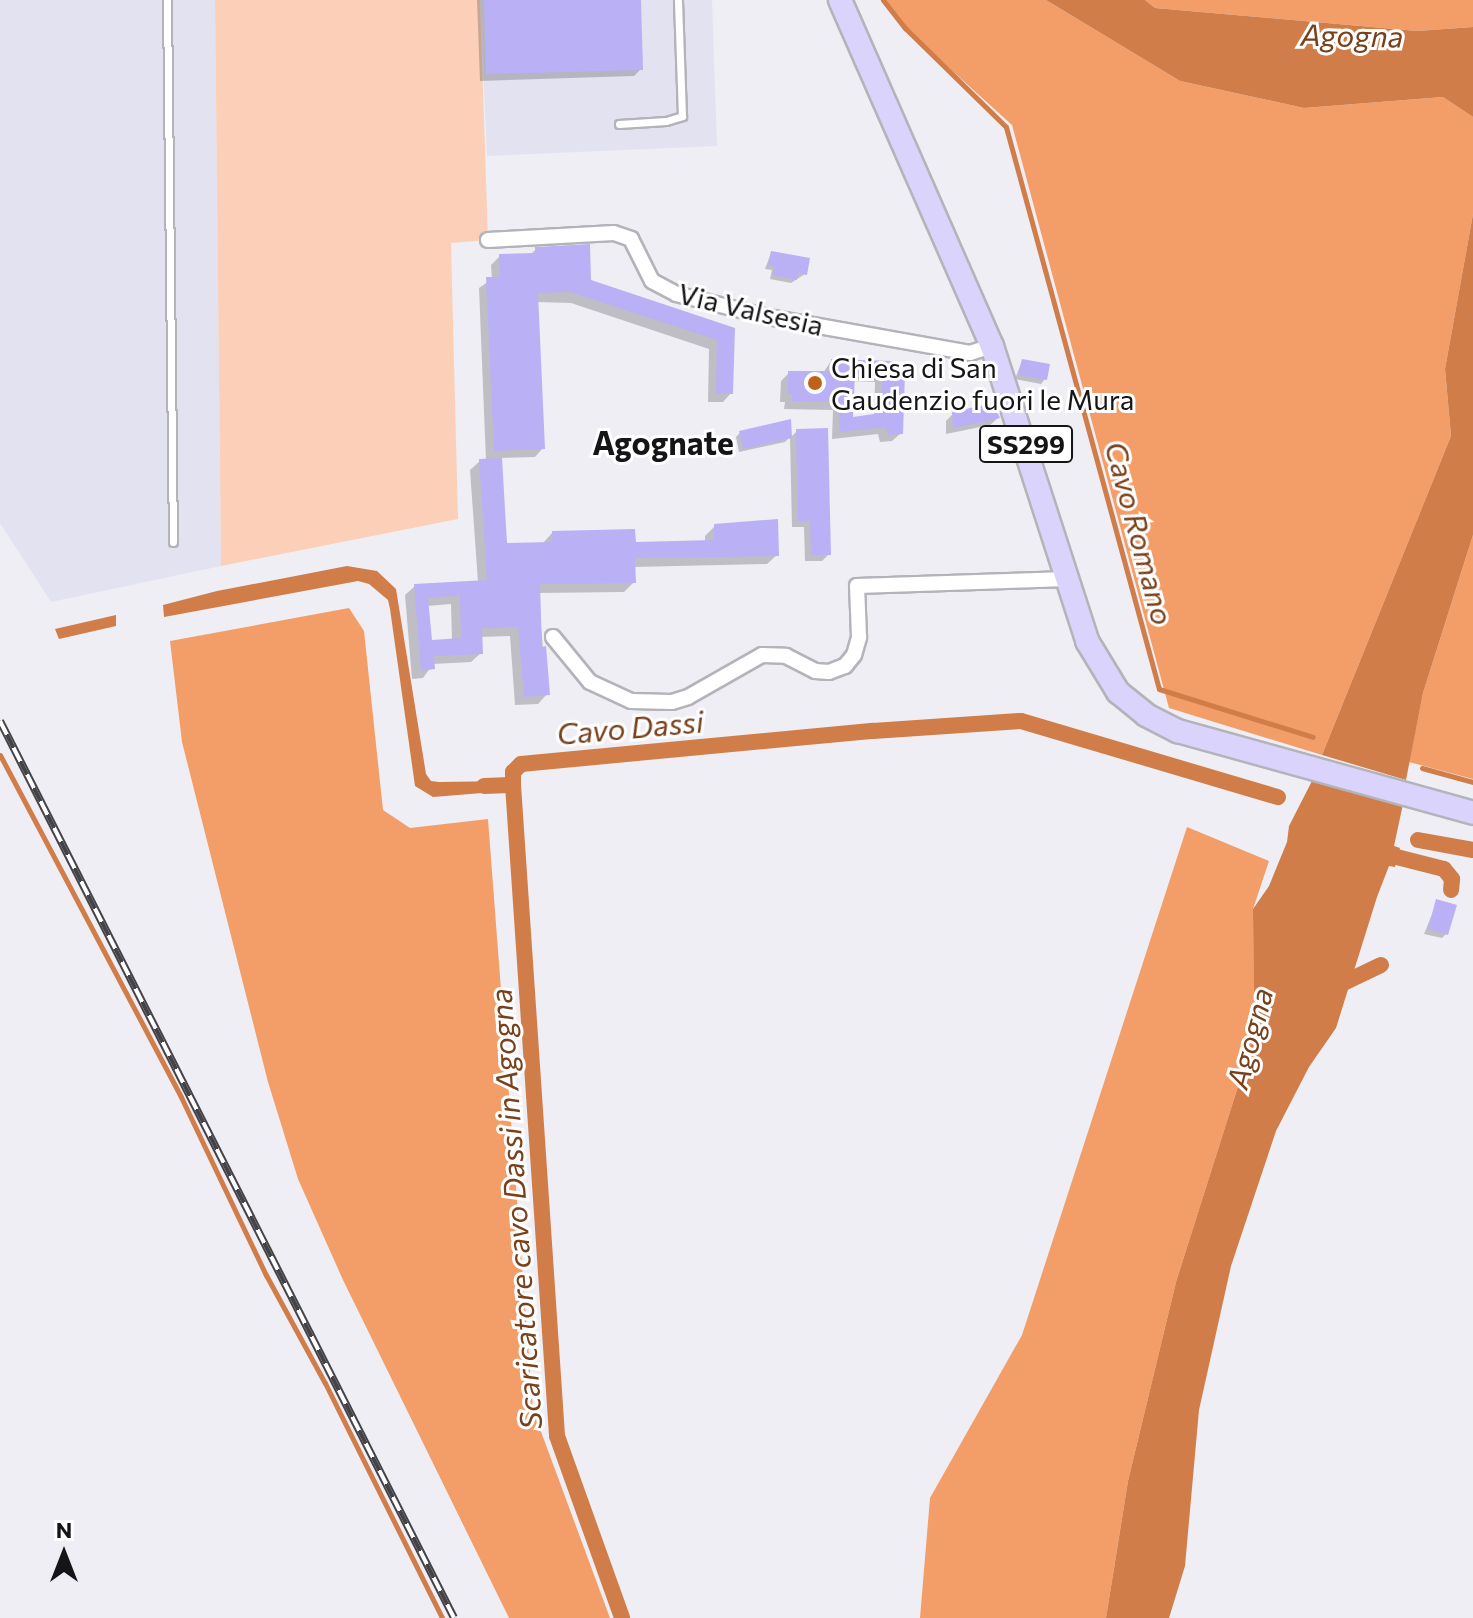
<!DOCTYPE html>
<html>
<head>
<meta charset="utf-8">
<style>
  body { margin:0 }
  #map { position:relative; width:1473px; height:1618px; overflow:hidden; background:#efeef5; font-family:Commissioner,sans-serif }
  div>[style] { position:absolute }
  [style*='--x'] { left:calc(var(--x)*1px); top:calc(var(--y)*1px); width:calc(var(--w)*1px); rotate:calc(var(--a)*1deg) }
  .built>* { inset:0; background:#e3e2f0 }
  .green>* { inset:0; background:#fcd0b8 }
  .forest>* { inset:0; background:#f39e69 }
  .water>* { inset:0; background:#d07d49 }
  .shadow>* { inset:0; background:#0003 }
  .stream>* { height:5px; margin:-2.5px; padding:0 2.5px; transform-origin:2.5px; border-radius:2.5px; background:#d07d49 }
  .canal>* { height:16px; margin:-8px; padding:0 8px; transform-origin:8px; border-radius:8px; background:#d07d49 }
  .building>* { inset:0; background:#bab0f5 }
  .roads { filter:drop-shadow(2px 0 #b4b3ba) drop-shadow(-2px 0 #b4b3ba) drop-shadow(0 2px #b4b3ba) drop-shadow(0 -2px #b4b3ba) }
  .lane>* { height:7px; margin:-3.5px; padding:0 3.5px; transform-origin:3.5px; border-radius:3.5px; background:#fff }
  .street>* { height:14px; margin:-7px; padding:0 7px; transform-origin:7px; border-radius:7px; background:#fff }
  .primary>* { height:22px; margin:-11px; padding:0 11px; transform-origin:11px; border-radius:11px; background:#dad4fd }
  .rail>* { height:8px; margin-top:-4px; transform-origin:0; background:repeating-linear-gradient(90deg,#fff 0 15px,#444347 0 30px); box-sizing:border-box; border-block:2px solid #444347 }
  .dots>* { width:22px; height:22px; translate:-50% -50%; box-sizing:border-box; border:4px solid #fff; border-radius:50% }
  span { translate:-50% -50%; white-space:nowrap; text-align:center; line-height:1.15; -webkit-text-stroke:6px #fff; paint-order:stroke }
  .shield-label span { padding:2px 6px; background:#fff; border:2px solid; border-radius:6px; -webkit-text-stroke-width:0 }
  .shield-label { font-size:26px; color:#151417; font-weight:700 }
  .street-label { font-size:28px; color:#151417 }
  .poi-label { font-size:28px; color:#151417 }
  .left { translate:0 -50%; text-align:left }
  .water-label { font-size:30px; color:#78401b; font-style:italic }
  .quarter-label { font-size:32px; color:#151417; font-weight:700 }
  .north { position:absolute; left:24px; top:1514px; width:80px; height:80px; -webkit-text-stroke:6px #fff; paint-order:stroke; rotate:0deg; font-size:22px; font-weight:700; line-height:32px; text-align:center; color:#151417 }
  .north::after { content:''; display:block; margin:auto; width:28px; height:36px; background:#151417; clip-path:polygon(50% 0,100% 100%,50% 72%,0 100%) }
</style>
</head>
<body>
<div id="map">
  <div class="built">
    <div style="clip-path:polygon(0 0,215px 0,221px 566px,51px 602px,0 523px)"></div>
    <div style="clip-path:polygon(480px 0,712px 0,717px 146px,487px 156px)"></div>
  </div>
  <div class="green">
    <div style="clip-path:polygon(215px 0,480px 0,488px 240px,451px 243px,458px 519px,221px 566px)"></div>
  </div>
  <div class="forest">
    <div style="clip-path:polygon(885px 0,1046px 0,1180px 81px,1304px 108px,1443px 97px,1473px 117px,1473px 214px,1445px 369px,1451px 436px,1322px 755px,1169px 708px,1012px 125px,905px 28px)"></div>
    <div style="clip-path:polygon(1145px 0,1473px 0,1473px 27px,1417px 31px,1155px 8px)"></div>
    <div style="clip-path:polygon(1473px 535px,1473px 779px,1409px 762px,1423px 693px)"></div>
    <div style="clip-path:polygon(349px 608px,364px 631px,383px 810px,410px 828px,488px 819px,533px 1410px,610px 1618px,509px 1618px,343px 1280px,298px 1179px,268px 1082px,182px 742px,170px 641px)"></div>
    <div style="clip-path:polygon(1187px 827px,1269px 861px,1253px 909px,1254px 1036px,1176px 1282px,1128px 1481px,1106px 1618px,920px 1618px,930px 1498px,1022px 1335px)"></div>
  </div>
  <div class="water">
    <div style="clip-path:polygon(1046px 0,1145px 0,1155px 8px,1417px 31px,1473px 27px,1473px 117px,1443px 97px,1304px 108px,1180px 81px)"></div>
    <div style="clip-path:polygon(1473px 214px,1473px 535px,1423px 693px,1406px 780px,1322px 755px,1451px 436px,1445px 369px)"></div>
    <div style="clip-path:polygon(347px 566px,377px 571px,396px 589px,426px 774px,431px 781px,439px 782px,506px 781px,507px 791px,433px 797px,415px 786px,390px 609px,388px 600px,369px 584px,358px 581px,164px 617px,163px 605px,217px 591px)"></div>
    <div style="clip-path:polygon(116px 615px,116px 626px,59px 639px,55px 629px)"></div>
    <div style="clip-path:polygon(1313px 779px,1403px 804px,1394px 846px,1400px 848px,1395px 867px,1389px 866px,1377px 897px,1336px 1028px,1309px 1067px,1276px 1131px,1231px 1266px,1199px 1410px,1185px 1566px,1169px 1618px,1106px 1618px,1128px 1481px,1176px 1282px,1254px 1036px,1253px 909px,1269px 886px,1287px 842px,1289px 826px)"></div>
  </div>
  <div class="shadow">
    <div style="clip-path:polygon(477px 0,639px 0,641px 69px,634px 76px,480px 81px)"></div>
    <div style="clip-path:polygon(evenodd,536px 249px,589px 282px,733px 329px,731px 393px,723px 402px,708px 402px,709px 349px,571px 303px,537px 302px,543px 448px,535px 457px,500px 458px,505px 545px,543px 543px,552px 533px,634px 544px,705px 543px,705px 536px,715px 526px,777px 555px,767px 564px,633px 567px,634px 582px,624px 592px,538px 593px,547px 694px,538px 704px,515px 705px,510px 636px,480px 637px,481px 653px,471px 662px,433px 664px,423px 678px,412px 679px,405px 595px,415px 586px,478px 582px,470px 470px,480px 461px,486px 461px,479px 288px,492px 279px,491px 265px,500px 256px,530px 255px,536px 249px,451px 604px,452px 641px,430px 642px,427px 606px,451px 604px)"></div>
    <div style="clip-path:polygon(771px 253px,805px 274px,791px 283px,770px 279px,772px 270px,765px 269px)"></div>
    <div style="clip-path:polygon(evenodd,831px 361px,889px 374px,901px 433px,892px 441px,880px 442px,878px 434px,832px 439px,833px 410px,784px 409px,785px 402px,780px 402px,781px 381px,789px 373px,823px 373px,831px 361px,852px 381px,875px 382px,874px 416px,851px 419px,852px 381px)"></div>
    <div style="clip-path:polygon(1022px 361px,1045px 379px,1041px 384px,1015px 379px)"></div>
    <div style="clip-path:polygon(953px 414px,998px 418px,990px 425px,946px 434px,946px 421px)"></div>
    <div style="clip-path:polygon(797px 431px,829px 554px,822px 561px,805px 561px,804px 527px,792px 527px,790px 438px)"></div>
    <div style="clip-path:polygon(740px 433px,790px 437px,785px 442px,739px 452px,736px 437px)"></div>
    <div style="clip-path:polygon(1437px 902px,1446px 934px,1442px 938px,1424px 934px)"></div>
  </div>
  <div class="stream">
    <div style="--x:883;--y:0;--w:36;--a:52"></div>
    <div style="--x:905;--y:28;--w:141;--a:44.4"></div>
    <div style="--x:1006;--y:127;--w:582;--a:74.77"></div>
    <div style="--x:1159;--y:689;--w:161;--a:17.3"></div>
    <div style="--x:0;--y:755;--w:387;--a:62.1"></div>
    <div style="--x:181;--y:1097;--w:197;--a:64.5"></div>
    <div style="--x:266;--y:1275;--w:123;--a:61.4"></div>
    <div style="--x:325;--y:1383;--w:263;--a:63.5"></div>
    <div style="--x:1422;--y:768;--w:53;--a:15.4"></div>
  </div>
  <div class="canal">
    <div style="--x:513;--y:785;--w:652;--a:86.13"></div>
    <div style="--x:557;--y:1436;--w:193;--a:70.3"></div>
    <div style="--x:484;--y:786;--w:29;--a:-2"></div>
    <div style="--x:513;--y:785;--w:13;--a:-90"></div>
    <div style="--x:513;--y:772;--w:11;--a:-45"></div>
    <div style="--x:521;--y:764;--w:354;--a:-5.4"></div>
    <div style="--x:873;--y:731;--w:148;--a:-3.9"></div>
    <div style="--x:1021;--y:721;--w:268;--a:16.5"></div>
    <div style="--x:1418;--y:840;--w:56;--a:10.3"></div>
    <div style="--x:1377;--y:852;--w:69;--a:14.2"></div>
    <div style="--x:1444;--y:869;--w:13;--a:51"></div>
    <div style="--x:1452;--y:879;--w:11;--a:95"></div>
    <div style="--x:1335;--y:987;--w:51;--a:-25.6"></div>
  </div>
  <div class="building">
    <div style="clip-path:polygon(484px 0,641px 0,643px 70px,486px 74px)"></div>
    <div style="clip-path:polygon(590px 244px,591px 280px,735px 328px,733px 394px,716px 394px,717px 340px,570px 292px,538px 293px,545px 449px,494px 451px,486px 277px,500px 277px,499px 254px,535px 253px,535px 247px)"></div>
    <div style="clip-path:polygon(771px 251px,810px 258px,807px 275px,798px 273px,797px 280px,773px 275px,775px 266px,768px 265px)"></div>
    <div style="clip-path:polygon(evenodd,831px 359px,892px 361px,891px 372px,905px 372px,903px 434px,888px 435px,886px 427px,839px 432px,840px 402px,792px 401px,792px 394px,788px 394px,788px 371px,830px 371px,831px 359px,855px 374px,882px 375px,881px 413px,853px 417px,855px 374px)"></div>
    <div style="clip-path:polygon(1022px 359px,1050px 364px,1047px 380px,1018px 375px)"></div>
    <div style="clip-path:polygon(993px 403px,1000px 418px,953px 428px,952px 412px)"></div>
    <div style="clip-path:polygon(791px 419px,792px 438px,743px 449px,739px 431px)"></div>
    <div style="clip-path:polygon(828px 428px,831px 555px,811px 555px,810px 521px,798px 521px,796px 429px)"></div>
    <div style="clip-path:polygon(evenodd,502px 458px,507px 543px,552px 542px,552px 531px,635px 529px,636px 542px,714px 540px,714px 524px,778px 519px,779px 556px,635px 558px,636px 583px,540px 584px,542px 647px,546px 646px,550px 695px,524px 697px,518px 627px,482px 628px,483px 654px,434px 656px,435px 669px,421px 671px,414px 584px,487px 580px,479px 459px,502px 458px,460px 595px,461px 638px,432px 640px,428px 598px,460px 595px)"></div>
    <div style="clip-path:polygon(1436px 899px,1457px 905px,1448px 935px,1428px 929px)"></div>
  </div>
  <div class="roads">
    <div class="lane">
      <div style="--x:167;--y:0;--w:542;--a:89.37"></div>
      <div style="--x:619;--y:124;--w:47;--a:-3.7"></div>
      <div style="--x:666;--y:121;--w:17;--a:-17"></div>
      <div style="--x:682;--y:116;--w:116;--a:-92"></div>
    </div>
    <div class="street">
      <div style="--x:488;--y:240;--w:126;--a:-3.2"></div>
      <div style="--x:614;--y:233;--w:18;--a:19"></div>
      <div style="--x:631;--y:239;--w:47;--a:63.4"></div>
      <div style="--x:652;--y:281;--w:27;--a:28"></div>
      <div style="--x:676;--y:294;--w:95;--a:14"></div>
      <div style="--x:768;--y:317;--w:205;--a:10.1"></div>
      <div style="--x:970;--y:353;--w:23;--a:-18"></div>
      <div style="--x:553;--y:637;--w:58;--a:50.6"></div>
      <div style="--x:590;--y:682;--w:45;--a:24.9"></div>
      <div style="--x:631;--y:701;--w:41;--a:1.4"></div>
      <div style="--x:672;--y:702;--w:17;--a:-17"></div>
      <div style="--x:688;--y:697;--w:85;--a:-29.6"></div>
      <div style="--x:762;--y:655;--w:24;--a:2"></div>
      <div style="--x:786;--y:656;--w:33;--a:27"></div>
      <div style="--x:815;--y:671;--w:14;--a:4"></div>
      <div style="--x:829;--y:672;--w:17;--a:-21"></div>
      <div style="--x:845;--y:666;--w:14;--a:-51"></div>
      <div style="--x:854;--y:655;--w:19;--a:-74"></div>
      <div style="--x:859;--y:637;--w:51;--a:-92.2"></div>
      <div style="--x:857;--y:586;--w:211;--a:-1.9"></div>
    </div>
    <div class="primary">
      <div style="--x:840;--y:0;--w:378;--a:66.3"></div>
      <div style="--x:992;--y:346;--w:310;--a:72.1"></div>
      <div style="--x:1087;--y:641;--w:60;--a:58.7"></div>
      <div style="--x:1118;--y:692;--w:36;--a:39"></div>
      <div style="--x:1146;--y:715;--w:36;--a:27"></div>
      <div style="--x:1178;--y:731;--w:306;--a:15.5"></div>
    </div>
  </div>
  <div class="rail">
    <div style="--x:0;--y:721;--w:1005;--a:63.15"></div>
  </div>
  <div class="dots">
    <div style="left:815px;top:383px;background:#c06119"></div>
  </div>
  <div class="shield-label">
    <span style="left:1026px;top:444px">SS299</span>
  </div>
  <div class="street-label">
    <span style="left:751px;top:309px;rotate:13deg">Via Valsesia</span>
  </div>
  <div class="poi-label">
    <span class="left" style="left:831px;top:383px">Chiesa di San<br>Gaudenzio fuori le Mura</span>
  </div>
  <div class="water-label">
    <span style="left:1352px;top:35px;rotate:1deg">Agogna</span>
    <span style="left:1140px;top:533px;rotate:75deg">Cavo Romano</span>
    <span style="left:630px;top:727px;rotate:-5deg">Cavo Dassi</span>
    <span style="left:1249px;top:1038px;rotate:-75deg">Agogna</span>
    <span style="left:515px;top:1209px;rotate:-94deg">Scaricatore cavo Dassi in Agogna</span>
  </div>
  <div class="quarter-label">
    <span style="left:663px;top:442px">Agognate</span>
  </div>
  <div class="north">N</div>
</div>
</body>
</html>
